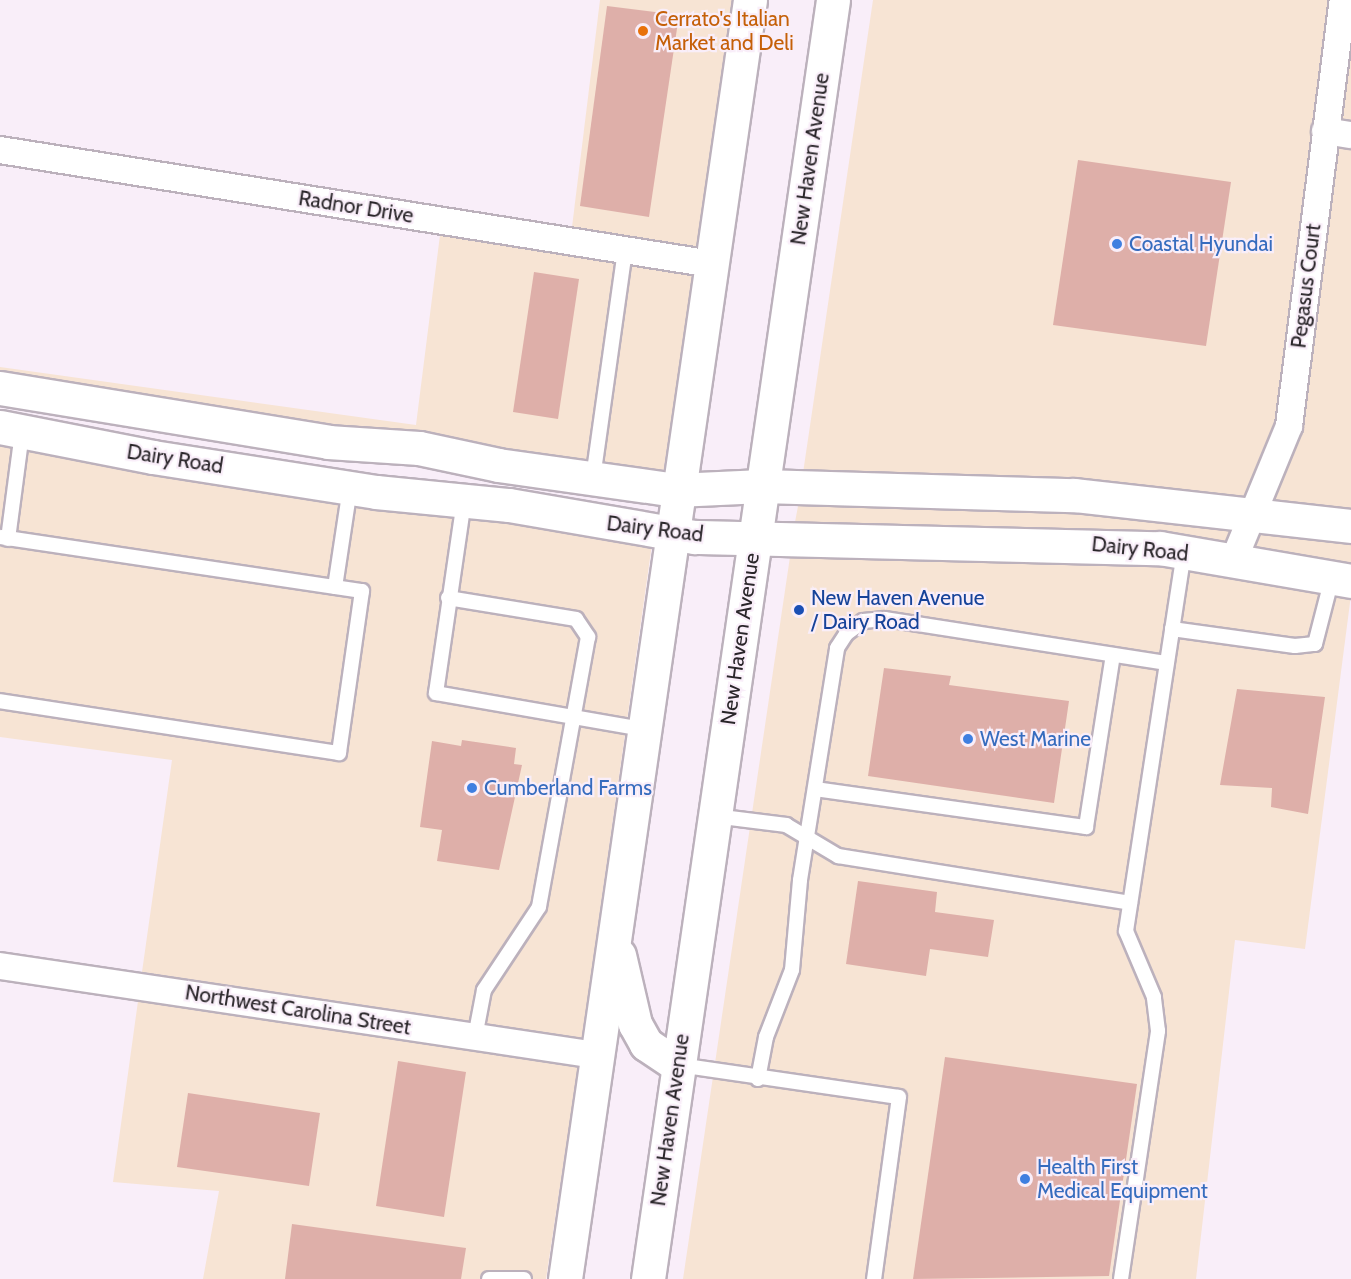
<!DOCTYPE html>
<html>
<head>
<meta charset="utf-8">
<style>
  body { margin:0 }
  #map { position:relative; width:1351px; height:1279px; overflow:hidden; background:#f9eef9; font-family:Cabin,sans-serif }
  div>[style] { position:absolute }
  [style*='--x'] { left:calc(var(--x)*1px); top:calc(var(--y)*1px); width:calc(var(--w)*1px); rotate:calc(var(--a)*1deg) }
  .commercial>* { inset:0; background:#f7e4d4 }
  .building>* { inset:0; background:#deafa9 }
  .roads { filter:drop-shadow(2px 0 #bcb1bc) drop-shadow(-2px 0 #bcb1bc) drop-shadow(0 2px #bcb1bc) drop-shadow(0 -2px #bcb1bc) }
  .lane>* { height:14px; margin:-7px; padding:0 7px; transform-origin:7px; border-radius:7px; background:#fff }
  .street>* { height:26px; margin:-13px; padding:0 13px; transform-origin:13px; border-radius:13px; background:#fff }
  .secondary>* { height:33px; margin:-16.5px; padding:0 16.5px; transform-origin:16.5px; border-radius:16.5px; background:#fff }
  .primary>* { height:33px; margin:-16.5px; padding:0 16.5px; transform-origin:16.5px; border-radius:16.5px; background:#fff }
  .dots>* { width:16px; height:16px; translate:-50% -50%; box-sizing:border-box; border:3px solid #f9eef9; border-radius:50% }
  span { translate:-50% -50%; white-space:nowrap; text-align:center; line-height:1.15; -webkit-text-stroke:4.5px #f9eef9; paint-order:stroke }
  .food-label { font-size:21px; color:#c56008 }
  .left { translate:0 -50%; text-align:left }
  .street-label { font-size:21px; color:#2a262a }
  .shop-label { font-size:21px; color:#366cbe }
  .transit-label { font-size:21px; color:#164399 }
</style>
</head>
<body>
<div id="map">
  <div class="commercial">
    <div style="clip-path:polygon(600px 0,734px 0,698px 247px,572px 227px)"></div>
    <div style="clip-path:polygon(873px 0,1351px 0,1351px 512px,803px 473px)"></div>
    <div style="clip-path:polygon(440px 235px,693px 276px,663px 474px,329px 428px,0 372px,0 367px,416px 425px)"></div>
    <div style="clip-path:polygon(0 442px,652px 544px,582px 1038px,142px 972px,172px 760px,0 737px)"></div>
    <div style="clip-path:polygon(799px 501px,1073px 509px,1351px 541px,1351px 566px,1160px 533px,795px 522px)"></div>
    <div style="clip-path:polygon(791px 550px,1158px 562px,1351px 595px,1305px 949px,1235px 940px,1196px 1279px,683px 1279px)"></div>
    <div style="clip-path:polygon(138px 1001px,578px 1067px,546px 1279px,203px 1279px,219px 1191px,113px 1182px)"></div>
  </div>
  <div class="building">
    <div style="clip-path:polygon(607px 6px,679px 15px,649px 217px,580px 206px)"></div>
    <div style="clip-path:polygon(1078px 160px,1231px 182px,1206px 346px,1053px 325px)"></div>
    <div style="clip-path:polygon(534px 272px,579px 279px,558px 419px,513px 412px)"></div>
    <div style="clip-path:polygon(884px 668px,951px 676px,949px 685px,1069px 701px,1054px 803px,868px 776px)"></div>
    <div style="clip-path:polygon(1237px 689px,1325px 697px,1308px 814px,1271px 807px,1272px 788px,1220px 785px)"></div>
    <div style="clip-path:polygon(462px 740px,516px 748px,514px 764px,522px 765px,499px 870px,437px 861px,442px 830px,420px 827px,432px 741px,461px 746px)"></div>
    <div style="clip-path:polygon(858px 881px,937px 892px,935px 912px,994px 920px,988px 957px,930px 949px,926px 976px,846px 964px)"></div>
    <div style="clip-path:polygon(945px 1057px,1137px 1084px,1109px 1276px,913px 1279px)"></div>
    <div style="clip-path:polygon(398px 1061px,466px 1072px,444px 1217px,376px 1206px)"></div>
    <div style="clip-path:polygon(188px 1093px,320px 1113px,309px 1186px,177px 1167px)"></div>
    <div style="clip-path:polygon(292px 1224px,466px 1248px,461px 1279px,285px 1279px)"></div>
  </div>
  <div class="roads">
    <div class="lane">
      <div style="--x:593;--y:478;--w:229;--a:-82"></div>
      <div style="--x:464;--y:501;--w:194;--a:98.3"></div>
      <div style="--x:436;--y:693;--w:209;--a:9.9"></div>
      <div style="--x:0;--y:537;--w:366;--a:8.5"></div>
      <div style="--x:362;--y:591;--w:164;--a:98.1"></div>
      <div style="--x:339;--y:753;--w:343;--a:-171.3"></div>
      <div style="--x:8;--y:539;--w:108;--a:-82.5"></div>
      <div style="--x:335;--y:587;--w:100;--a:-81.4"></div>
      <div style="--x:448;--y:598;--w:130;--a:9.3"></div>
      <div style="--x:576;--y:619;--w:22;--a:56"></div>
      <div style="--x:588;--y:637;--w:274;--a:100.3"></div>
      <div style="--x:539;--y:907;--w:100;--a:123.5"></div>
      <div style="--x:484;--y:990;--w:48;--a:100.8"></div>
      <div style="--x:1172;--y:629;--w:124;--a:7.9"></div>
      <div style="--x:1295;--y:646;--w:20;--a:-6"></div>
      <div style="--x:1315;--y:644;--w:68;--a:-75.6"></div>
      <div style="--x:815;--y:789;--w:274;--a:8"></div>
      <div style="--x:1086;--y:827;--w:174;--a:-81.1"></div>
      <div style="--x:714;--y:816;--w:73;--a:7.1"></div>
      <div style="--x:786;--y:825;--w:61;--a:30.8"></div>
      <div style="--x:838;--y:856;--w:296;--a:9.1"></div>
      <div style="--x:679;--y:1065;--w:222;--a:8.3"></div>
      <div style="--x:899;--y:1097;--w:184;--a:97.8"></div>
      <div style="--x:758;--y:1079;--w:43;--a:-79.2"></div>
      <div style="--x:766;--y:1037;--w:72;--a:-68.8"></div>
      <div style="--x:792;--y:970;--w:90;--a:-84.9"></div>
      <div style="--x:800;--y:880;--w:235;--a:-80.9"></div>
      <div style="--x:837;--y:648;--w:17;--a:-57"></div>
      <div style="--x:846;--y:634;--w:21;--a:-37"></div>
      <div style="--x:863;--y:621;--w:22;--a:-5"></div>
      <div style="--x:885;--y:619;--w:285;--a:8.9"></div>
      <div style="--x:489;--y:1279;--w:35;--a:0"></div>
      <div style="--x:1121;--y:1279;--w:251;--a:-81.5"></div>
      <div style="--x:1158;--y:1031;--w:34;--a:-97"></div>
      <div style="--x:1154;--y:997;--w:72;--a:-113"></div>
      <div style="--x:1126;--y:931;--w:383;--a:-81.3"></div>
    </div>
    <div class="street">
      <div style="--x:1325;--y:131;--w:26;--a:9"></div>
      <div style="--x:0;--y:150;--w:721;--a:9.1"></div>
      <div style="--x:1233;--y:562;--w:147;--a:-67.6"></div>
      <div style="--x:1289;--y:426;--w:429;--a:-82.8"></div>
      <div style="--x:0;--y:966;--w:603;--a:8.49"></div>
    </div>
    <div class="secondary">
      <div style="--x:0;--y:388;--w:332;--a:9.3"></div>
      <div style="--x:328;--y:442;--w:91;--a:3.8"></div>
      <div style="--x:419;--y:448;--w:81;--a:12.1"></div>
      <div style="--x:498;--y:465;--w:180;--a:8"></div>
      <div style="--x:676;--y:490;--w:86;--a:-2.7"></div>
      <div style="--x:762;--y:486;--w:312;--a:1.7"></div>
      <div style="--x:1074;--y:495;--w:279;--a:6.4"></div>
      <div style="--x:0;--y:427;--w:156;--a:11.1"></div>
      <div style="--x:153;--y:457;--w:226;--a:8.9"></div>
      <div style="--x:376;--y:492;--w:134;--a:5.6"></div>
      <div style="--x:509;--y:505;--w:189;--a:9.8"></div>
      <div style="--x:695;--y:537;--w:465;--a:1.4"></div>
      <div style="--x:1160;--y:548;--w:194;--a:9.8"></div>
    </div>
    <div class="primary">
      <div style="--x:619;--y:955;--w:71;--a:76.9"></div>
      <div style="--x:635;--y:1024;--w:23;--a:61"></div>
      <div style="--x:646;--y:1044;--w:37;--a:34"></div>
      <div style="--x:565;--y:1279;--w:1292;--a:-81.77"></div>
      <div style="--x:648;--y:1279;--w:1292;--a:-81.77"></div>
    </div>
  </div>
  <div class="dots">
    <div style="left:643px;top:31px;background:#e8710a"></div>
    <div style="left:1117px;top:244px;background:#3f7fe0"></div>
    <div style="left:799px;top:610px;background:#1a4fb4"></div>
    <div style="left:968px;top:739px;background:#3f7fe0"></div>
    <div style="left:472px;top:788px;background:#3f7fe0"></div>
    <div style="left:1025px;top:1179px;background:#3f7fe0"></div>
  </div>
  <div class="food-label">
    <span class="left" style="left:655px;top:31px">Cerrato's Italian<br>Market and Deli</span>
  </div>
  <div class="street-label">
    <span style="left:810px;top:159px;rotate:-82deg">New Haven Avenue</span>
    <span style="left:356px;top:207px;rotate:9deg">Radnor Drive</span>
    <span style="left:1306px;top:286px;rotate:-83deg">Pegasus Court</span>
    <span style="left:175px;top:459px;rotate:9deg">Dairy Road</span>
    <span style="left:655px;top:529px;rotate:7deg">Dairy Road</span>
    <span style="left:1140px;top:549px;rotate:6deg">Dairy Road</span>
    <span style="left:740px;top:639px;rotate:-82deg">New Haven Avenue</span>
    <span style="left:298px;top:1010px;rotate:9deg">Northwest Carolina Street</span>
    <span style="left:670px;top:1120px;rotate:-82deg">New Haven Avenue</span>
  </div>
  <div class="shop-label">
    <span class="left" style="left:1129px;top:244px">Coastal Hyundai</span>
    <span class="left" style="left:980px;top:739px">West Marine</span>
    <span class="left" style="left:484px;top:788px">Cumberland Farms</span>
    <span class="left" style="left:1037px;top:1179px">Health First<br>Medical Equipment</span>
  </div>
  <div class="transit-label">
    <span class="left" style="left:811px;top:610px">New Haven Avenue<br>/ Dairy Road</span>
  </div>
</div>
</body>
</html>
